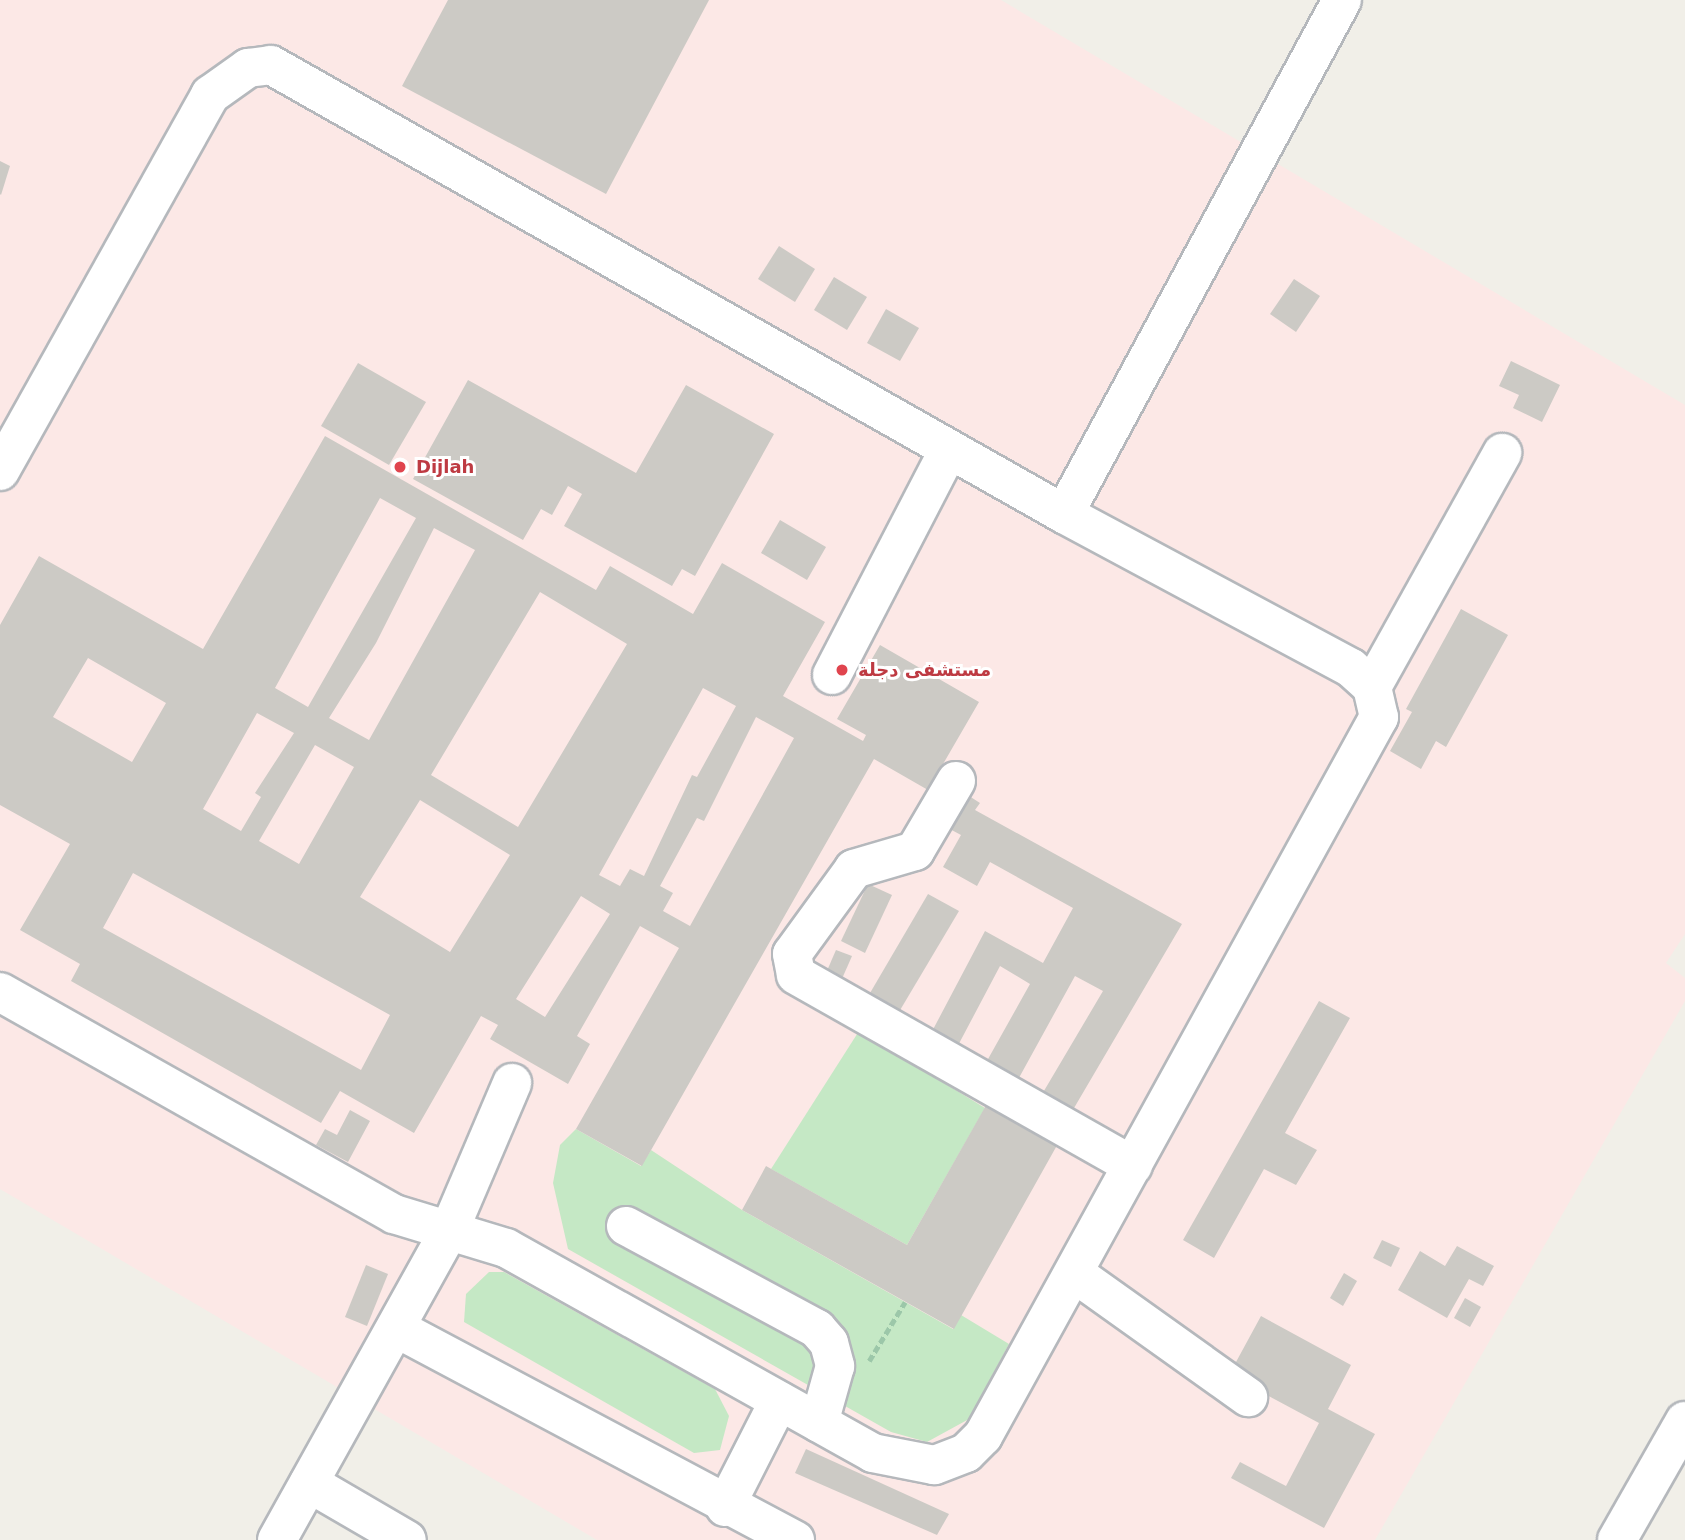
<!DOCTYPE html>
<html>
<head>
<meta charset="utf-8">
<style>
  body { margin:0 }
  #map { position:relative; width:1685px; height:1540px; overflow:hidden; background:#f1efe8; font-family:"DejaVu Sans","Noto Sans Arabic",sans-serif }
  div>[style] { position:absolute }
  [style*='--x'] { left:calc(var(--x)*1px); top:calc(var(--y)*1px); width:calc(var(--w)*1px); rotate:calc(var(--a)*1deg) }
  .medical>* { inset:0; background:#fce8e6 }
  .green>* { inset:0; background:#c5e8c5 }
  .building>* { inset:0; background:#cccac5 }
  .path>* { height:4.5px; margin-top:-2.25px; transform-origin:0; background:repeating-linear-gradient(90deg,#9cc7a9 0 7px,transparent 0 10.5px) }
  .roads { filter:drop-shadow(2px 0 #b5b8bc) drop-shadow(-2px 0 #b5b8bc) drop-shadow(0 2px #b5b8bc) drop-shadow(0 -2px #b5b8bc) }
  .minor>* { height:38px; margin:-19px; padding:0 19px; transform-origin:19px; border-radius:19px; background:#fff }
  .dots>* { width:19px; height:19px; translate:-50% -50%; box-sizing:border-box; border:4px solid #fff; border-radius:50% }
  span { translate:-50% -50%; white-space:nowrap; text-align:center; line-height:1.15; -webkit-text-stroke:6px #fff; paint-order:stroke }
  .health-label { font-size:18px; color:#be3a42; font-weight:700 }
  .left { translate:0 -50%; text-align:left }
</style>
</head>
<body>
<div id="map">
  <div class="medical">
    <div style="clip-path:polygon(0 0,1001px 0,1685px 405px,1685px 934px,1666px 963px,1685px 978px,1685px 1001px,1375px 1540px,597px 1540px,0 1189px)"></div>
  </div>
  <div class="green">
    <div style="clip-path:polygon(859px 1031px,985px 1108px,907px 1245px,771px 1169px)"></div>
    <div style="clip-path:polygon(576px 1129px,641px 1166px,651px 1150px,742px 1210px,953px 1329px,961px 1315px,1009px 1344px,969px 1419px,927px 1442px,891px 1432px,568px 1249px,553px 1183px,560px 1145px)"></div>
    <div style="clip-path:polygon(489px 1272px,504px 1272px,715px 1389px,729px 1416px,720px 1450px,694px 1453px,464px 1322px,466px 1294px)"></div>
  </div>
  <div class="building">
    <div style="clip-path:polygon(448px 0,709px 0,606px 194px,402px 86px)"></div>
    <div style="clip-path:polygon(0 161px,10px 166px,1px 195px,0 194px)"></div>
    <div style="clip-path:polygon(779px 246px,815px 269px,795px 302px,758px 279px)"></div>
    <div style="clip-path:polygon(834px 277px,867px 297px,847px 330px,814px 310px)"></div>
    <div style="clip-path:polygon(1294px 279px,1320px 296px,1296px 332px,1270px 314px)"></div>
    <div style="clip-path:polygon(886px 309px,919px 328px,900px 361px,867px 343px)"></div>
    <div style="clip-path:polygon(1511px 361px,1560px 385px,1542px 422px,1513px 408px,1519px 395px,1499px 386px)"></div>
    <div style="clip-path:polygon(358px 363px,426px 402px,389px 465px,321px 426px)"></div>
    <div style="clip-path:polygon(468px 380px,636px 473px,686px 385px,774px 434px,695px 576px,682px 569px,672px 586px,564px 526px,582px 494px,568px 486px,552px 515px,541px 509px,523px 540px,413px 479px)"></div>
    <div style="clip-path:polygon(evenodd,325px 436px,596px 590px,610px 566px,693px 614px,722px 563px,825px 622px,783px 696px,863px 741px,866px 735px,837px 719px,880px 645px,979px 702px,928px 790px,874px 759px,642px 1166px,576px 1129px,679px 948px,640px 926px,577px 1036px,590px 1044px,568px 1084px,490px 1039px,498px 1025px,481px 1016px,414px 1133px,340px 1091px,321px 1123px,71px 981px,80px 964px,20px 930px,70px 844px,0 805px,0 625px,39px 556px,203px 649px,325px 436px,380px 498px,416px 518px,308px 707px,275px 688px,380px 498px,325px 436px,434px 528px,475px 550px,369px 740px,329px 718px,376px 643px,434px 528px,325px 436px,540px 592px,627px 644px,518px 827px,431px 775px,540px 592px,325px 436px,88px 658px,166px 703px,132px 762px,53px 717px,88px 658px,325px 436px,703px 688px,736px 706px,697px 777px,692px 775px,644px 876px,630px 869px,620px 886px,599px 875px,703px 688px,325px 436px,257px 713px,294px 733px,255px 793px,261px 797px,241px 831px,203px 809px,257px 713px,325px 436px,756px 717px,794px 738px,690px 926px,663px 911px,673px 893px,660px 886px,697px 818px,704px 821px,756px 717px,325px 436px,315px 745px,354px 767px,299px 864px,259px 841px,315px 745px,325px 436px,420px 800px,510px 855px,450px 952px,360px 897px,420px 800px,325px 436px,133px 873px,390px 1015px,361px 1070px,103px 928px,133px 873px,325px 436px,581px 896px,610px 914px,545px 1017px,516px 999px,581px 896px)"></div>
    <div style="clip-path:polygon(780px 520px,826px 547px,807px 580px,761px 553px)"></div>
    <div style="clip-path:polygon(1461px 609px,1508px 635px,1446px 747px,1436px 741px,1421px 769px,1390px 751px,1412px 712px,1406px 709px)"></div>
    <div style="clip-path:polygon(966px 794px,980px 803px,975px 810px,1182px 924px,1067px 1120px,1038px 1101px,1103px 991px,1075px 976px,1015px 1085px,983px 1068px,1030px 984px,1000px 966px,954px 1053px,928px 1039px,985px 931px,1043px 963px,1073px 908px,990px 862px,977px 886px,943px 867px,961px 835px,946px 827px)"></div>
    <div style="clip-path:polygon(868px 884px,892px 895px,865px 953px,841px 941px)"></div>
    <div style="clip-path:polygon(928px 894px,959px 911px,893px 1022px,863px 1005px)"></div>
    <div style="clip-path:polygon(836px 950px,852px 956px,841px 981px,826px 973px)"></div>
    <div style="clip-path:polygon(1319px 1001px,1350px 1018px,1285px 1133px,1317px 1150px,1296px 1185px,1264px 1169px,1214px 1258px,1183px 1240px)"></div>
    <div style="clip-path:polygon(989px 1100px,1060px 1140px,954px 1329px,742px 1210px,766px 1166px,907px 1245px)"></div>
    <div style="clip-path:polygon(350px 1110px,370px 1121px,348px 1162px,316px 1145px,325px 1129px,337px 1135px)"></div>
    <div style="clip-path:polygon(1382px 1240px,1400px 1248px,1391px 1267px,1373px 1258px)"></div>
    <div style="clip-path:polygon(1457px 1246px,1494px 1266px,1483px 1286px,1469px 1279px,1447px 1318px,1398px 1290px,1420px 1251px,1445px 1266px)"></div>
    <div style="clip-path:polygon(366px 1265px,388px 1274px,367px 1326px,345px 1317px)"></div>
    <div style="clip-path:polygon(1344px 1273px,1357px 1281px,1343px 1306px,1330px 1298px)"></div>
    <div style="clip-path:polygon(1465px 1298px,1481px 1307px,1470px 1327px,1454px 1318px)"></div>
    <div style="clip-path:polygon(1261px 1316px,1351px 1365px,1328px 1409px,1375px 1434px,1324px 1528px,1231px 1478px,1240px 1462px,1286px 1486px,1319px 1423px,1218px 1369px,1225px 1356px,1236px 1362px)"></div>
    <div style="clip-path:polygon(806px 1449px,949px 1514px,937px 1535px,795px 1473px)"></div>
  </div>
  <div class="path">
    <div style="--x:869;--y:1361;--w:69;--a:-58.6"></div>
  </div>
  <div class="roads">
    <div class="minor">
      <div style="--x:0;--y:471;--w:431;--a:-60.8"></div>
      <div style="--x:210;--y:95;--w:47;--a:-35.4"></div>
      <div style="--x:248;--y:68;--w:23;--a:-7"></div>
      <div style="--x:271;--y:65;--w:911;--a:29.52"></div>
      <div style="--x:1064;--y:514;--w:326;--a:28.2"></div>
      <div style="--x:1351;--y:668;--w:28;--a:42"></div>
      <div style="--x:1372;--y:687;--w:31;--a:77"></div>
      <div style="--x:1379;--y:717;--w:821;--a:118.84"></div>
      <div style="--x:983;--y:1436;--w:24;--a:135"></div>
      <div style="--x:966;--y:1453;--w:34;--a:159"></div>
      <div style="--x:934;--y:1465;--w:62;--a:-168.9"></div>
      <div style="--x:873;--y:1453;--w:420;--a:-150.8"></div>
      <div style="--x:506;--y:1248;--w:117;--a:-163.1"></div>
      <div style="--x:394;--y:1214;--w:452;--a:-150.6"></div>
      <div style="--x:1064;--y:514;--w:584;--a:-61.59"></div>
      <div style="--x:832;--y:675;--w:254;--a:-62.6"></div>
      <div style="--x:1372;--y:687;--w:268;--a:-60.9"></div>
      <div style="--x:956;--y:781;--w:81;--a:120.4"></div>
      <div style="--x:915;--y:851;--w:64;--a:163.6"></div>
      <div style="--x:854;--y:869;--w:105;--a:126.1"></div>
      <div style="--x:792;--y:954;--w:21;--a:79"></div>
      <div style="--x:796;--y:975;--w:387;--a:29.5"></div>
      <div style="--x:626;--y:1226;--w:217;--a:28.3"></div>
      <div style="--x:817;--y:1329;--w:18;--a:49"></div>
      <div style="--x:829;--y:1343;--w:24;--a:75"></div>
      <div style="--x:835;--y:1366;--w:59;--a:105.7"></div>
      <div style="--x:1074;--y:1273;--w:214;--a:35.5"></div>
      <div style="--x:396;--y:1328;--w:452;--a:28"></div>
      <div style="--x:309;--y:1483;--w:113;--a:30.2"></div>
      <div style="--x:725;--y:1507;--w:119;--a:-63"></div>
      <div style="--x:277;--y:1540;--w:354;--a:-60.9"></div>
      <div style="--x:449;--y:1231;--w:161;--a:-66.9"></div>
      <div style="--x:1617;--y:1540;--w:137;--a:-60.3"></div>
    </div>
  </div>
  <div class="dots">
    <div style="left:400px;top:467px;background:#e0444e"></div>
    <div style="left:842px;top:670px;background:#e0444e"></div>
  </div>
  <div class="health-label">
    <span class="left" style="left:416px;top:467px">Dijlah</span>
    <span class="left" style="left:858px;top:670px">مستشفى دجلة</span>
  </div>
</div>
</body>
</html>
